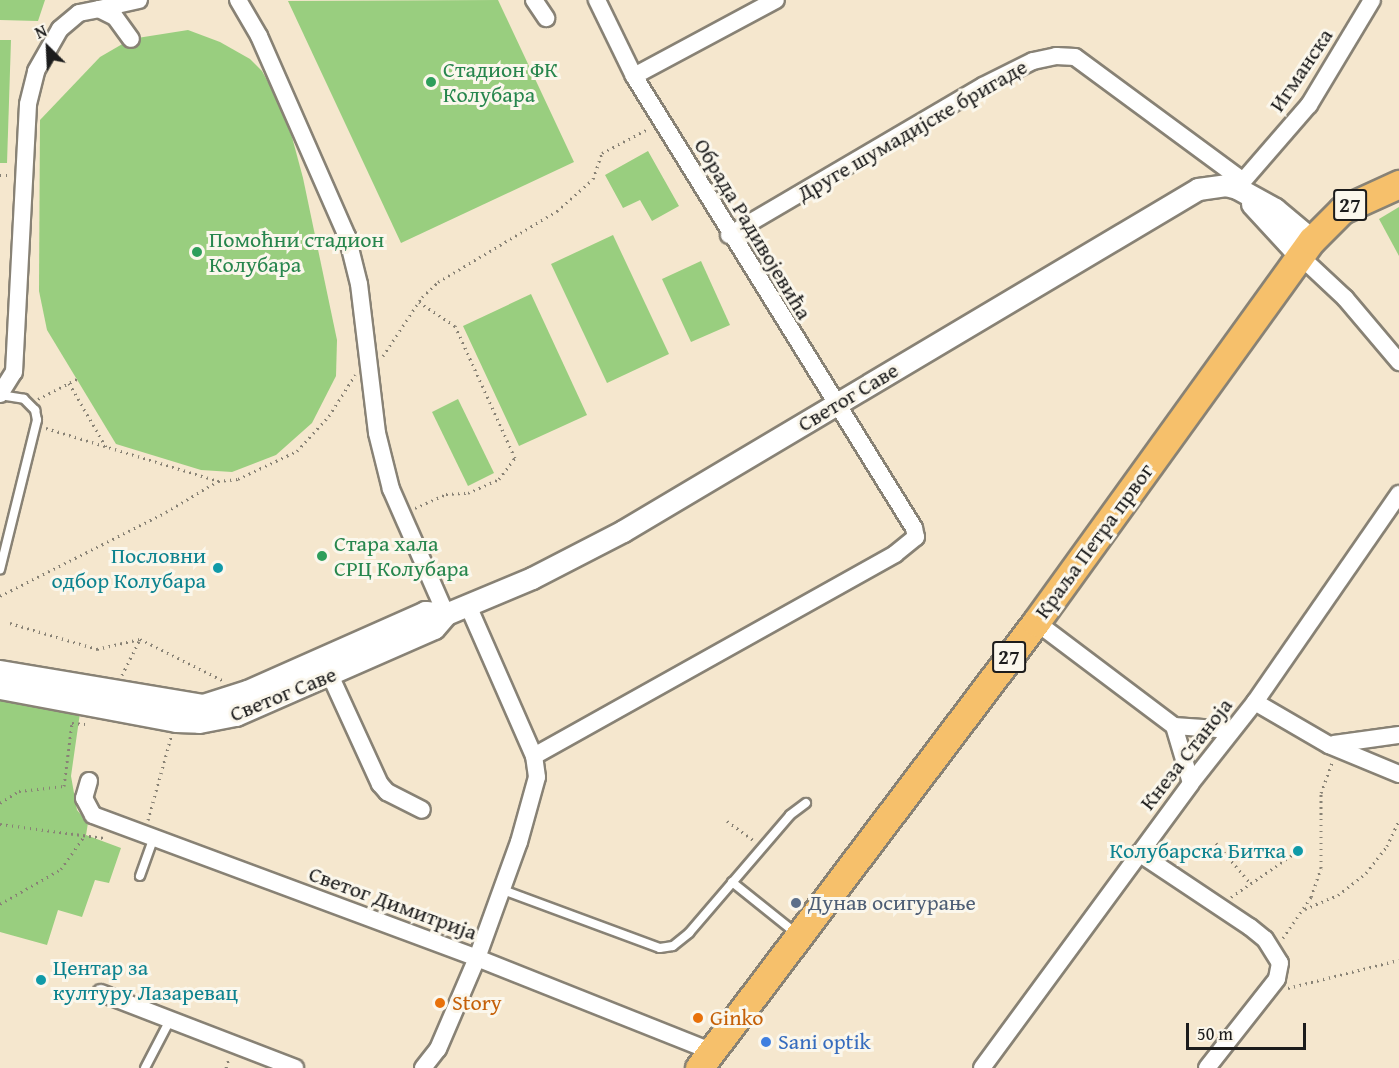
<!DOCTYPE html>
<html>
<head>
<meta charset="utf-8">
<style>
  body { margin:0 }
  #map { position:relative; width:1399px; height:1068px; overflow:hidden; background:#f5e7ce; font-family:"Gentium Book Plus",serif }
  div>[style] { position:absolute }
  [style*='--x'] { left:calc(var(--x)*1px); top:calc(var(--y)*1px); width:calc(var(--w)*1px); rotate:calc(var(--a)*1deg) }
  .green>* { inset:0; background:#99ce7f }
  .path>* { height:3px; margin-top:-1.5px; transform-origin:0; background:repeating-linear-gradient(90deg,#888275 0 1.5px,transparent 0 6px) }
  .roads { filter:drop-shadow(2px 0 #888275) drop-shadow(-2px 0 #888275) drop-shadow(0 2px #888275) drop-shadow(0 -2px #888275) }
  .service>* { height:8px; margin:-4px; padding:0 4px; transform-origin:4px; border-radius:4px; background:#fff }
  .minor>* { height:16px; margin:-8px; padding:0 8px; transform-origin:8px; border-radius:8px; background:#fff }
  .tertiary>* { height:21px; margin:-10.5px; padding:0 10.5px; transform-origin:10.5px; border-radius:10.5px; background:#fff }
  .primary>* { height:27px; margin:-13.5px; padding:0 13.5px; transform-origin:13.5px; border-radius:13.5px; background:#f6c06b }
  .dots>* { width:16px; height:16px; translate:-50% -50%; box-sizing:border-box; border:3px solid #fbf7ec; border-radius:50% }
  span { translate:-50% -50%; white-space:nowrap; text-align:center; line-height:1.15; -webkit-text-stroke:6px #fbf7ec; paint-order:stroke }
  .shield-label span { padding:2px 4px; background:#fbf7ec; border:2px solid; border-radius:4px; -webkit-text-stroke-width:0 }
  .shield-label { font-size:21px; color:#1c1c1c; font-weight:700 }
  .leisure-label { font-size:22px; color:#27864d }
  .left { translate:0 -50%; text-align:left }
  .street-label { font-size:22px; color:#1c1c1c }
  .culture-label { font-size:22px; color:#0d838f }
  .right { translate:-100% -50%; text-align:right }
  .service-label { font-size:22px; color:#4e5e75 }
  .food-label { font-size:22px; color:#c56008 }
  .shop-label { font-size:22px; color:#366cbe }
  .north { position:absolute; left:18px; top:18px; width:60px; height:60px; -webkit-text-stroke:4px #fbf7ec; paint-order:stroke; rotate:336deg; font-size:16px; font-weight:700; line-height:24px; text-align:center; color:#1c1c1c }
  .north::after { content:''; display:block; margin:auto; width:21px; height:27px; background:#1c1c1c; clip-path:polygon(50% 0,100% 100%,50% 72%,0 100%) }
  .scale { position:absolute; left:1186px; top:1023px; width:120px; height:27px; box-sizing:border-box; border:3px solid #1c1c1c; border-top:0; padding-left:8px; font-size:18px; line-height:21px; white-space:nowrap; color:#1c1c1c; -webkit-text-stroke:4px #fbf7ec; paint-order:stroke }
</style>
</head>
<body>
<div id="map">
  <div class="green">
    <div style="clip-path:polygon(0 0,45px 0,38px 21px,0 20px)"></div>
    <div style="clip-path:polygon(498px 0,574px 162px,401px 243px,288px 1px)"></div>
    <div style="clip-path:polygon(188px 30px,220px 42px,250px 59px,262px 71px,274px 93px,292px 137px,303px 178px,337px 340px,336px 376px,312px 423px,276px 455px,232px 472px,201px 470px,116px 444px,47px 330px,39px 291px,40px 120px,100px 57px,131px 39px)"></div>
    <div style="clip-path:polygon(0 40px,11px 40px,7px 163px,0 163px)"></div>
    <div style="clip-path:polygon(648px 151px,679px 206px,652px 221px,640px 200px,623px 208px,605px 175px)"></div>
    <div style="clip-path:polygon(1399px 207px,1399px 256px,1379px 219px)"></div>
    <div style="clip-path:polygon(613px 235px,669px 354px,607px 383px,551px 264px)"></div>
    <div style="clip-path:polygon(701px 261px,730px 325px,691px 342px,662px 279px)"></div>
    <div style="clip-path:polygon(531px 294px,587px 415px,519px 446px,463px 326px)"></div>
    <div style="clip-path:polygon(458px 399px,494px 473px,468px 486px,432px 412px)"></div>
    <div style="clip-path:polygon(0 698px,80px 713px,71px 776px,77px 810px,88px 823px,86px 835px,121px 848px,109px 883px,95px 880px,82px 917px,58px 910px,47px 945px,0 932px)"></div>
  </div>
  <div class="path">
    <div style="--x:0;--y:175;--w:10;--a:0"></div>
    <div style="--x:383;--y:356;--w:71;--a:-56.5"></div>
    <div style="--x:422;--y:297;--w:22;--a:-43"></div>
    <div style="--x:438;--y:282;--w:139;--a:-30.8"></div>
    <div style="--x:557;--y:211;--w:48;--a:-41.6"></div>
    <div style="--x:593;--y:179;--w:28;--a:-71"></div>
    <div style="--x:602;--y:153;--w:52;--a:-27.6"></div>
    <div style="--x:69;--y:383;--w:74;--a:60"></div>
    <div style="--x:38;--y:399;--w:44;--a:-27.1"></div>
    <div style="--x:46;--y:428;--w:180;--a:17.1"></div>
    <div style="--x:218;--y:481;--w:20;--a:-6"></div>
    <div style="--x:238;--y:479;--w:65;--a:-25.4"></div>
    <div style="--x:297;--y:451;--w:47;--a:-47.6"></div>
    <div style="--x:329;--y:416;--w:49;--a:-57.6"></div>
    <div style="--x:415;--y:508;--w:34;--a:-24"></div>
    <div style="--x:446;--y:494;--w:22;--a:-3"></div>
    <div style="--x:468;--y:493;--w:34;--a:-24"></div>
    <div style="--x:499;--y:479;--w:26;--a:-53"></div>
    <div style="--x:515;--y:458;--w:145;--a:-114.4"></div>
    <div style="--x:455;--y:326;--w:43;--a:-146.3"></div>
    <div style="--x:0;--y:596;--w:186;--a:-26.8"></div>
    <div style="--x:166;--y:512;--w:61;--a:-30.8"></div>
    <div style="--x:10;--y:623;--w:91;--a:16.6"></div>
    <div style="--x:97;--y:649;--w:44;--a:-13.1"></div>
    <div style="--x:140;--y:639;--w:92;--a:26.6"></div>
    <div style="--x:122;--y:675;--w:40;--a:-63.4"></div>
    <div style="--x:0;--y:803;--w:22;--a:-32"></div>
    <div style="--x:19;--y:791;--w:45;--a:-6.3"></div>
    <div style="--x:64;--y:786;--w:64;--a:-82.8"></div>
    <div style="--x:72;--y:723;--w:13;--a:4"></div>
    <div style="--x:148;--y:820;--w:86;--a:-74.5"></div>
    <div style="--x:727;--y:821;--w:32;--a:36"></div>
    <div style="--x:0;--y:824;--w:105;--a:7.7"></div>
    <div style="--x:1216;--y:843;--w:54;--a:49.5"></div>
    <div style="--x:1231;--y:897;--w:81;--a:-34.5"></div>
    <div style="--x:0;--y:904;--w:70;--a:-29.8"></div>
    <div style="--x:61;--y:869;--w:42;--a:-54.8"></div>
    <div style="--x:1305;--y:909;--w:36;--a:-23"></div>
    <div style="--x:1338;--y:895;--w:36;--a:-38"></div>
    <div style="--x:1366;--y:873;--w:34;--a:-52"></div>
    <div style="--x:1387;--y:846;--w:29;--a:-65"></div>
    <div style="--x:1283;--y:938;--w:50;--a:-55.7"></div>
    <div style="--x:1311;--y:897;--w:31;--a:-71"></div>
    <div style="--x:1321;--y:868;--w:75;--a:-90"></div>
    <div style="--x:1321;--y:793;--w:32;--a:-70"></div>
    <div style="--x:1288;--y:988;--w:114;--a:-14.2"></div>
    <div style="--x:226;--y:1068;--w:10;--a:-73"></div>
  </div>
  <div class="roads">
    <div class="service">
      <div style="--x:0;--y:395;--w:24;--a:9"></div>
      <div style="--x:24;--y:399;--w:16;--a:45"></div>
      <div style="--x:35;--y:410;--w:10;--a:79"></div>
      <div style="--x:37;--y:420;--w:154;--a:103.9"></div>
      <div style="--x:140;--y:876;--w:41;--a:-70.3"></div>
      <div style="--x:732;--y:882;--w:83;--a:38.7"></div>
      <div style="--x:503;--y:890;--w:167;--a:20.3"></div>
      <div style="--x:660;--y:948;--w:13;--a:-9"></div>
      <div style="--x:673;--y:946;--w:21;--a:-39"></div>
      <div style="--x:689;--y:933;--w:155;--a:-49.4"></div>
      <div style="--x:790;--y:815;--w:20;--a:-37"></div>
      <div style="--x:145;--y:1068;--w:54;--a:-62.5"></div>
    </div>
    <div class="minor">
      <div style="--x:238;--y:0;--w:42;--a:59.7"></div>
      <div style="--x:259;--y:36;--w:219;--a:66.3"></div>
      <div style="--x:347;--y:236;--w:49;--a:76"></div>
      <div style="--x:359;--y:284;--w:150;--a:83.1"></div>
      <div style="--x:377;--y:433;--w:58;--a:76"></div>
      <div style="--x:391;--y:489;--w:137;--a:66.3"></div>
      <div style="--x:534;--y:0;--w:22;--a:56"></div>
      <div style="--x:99;--y:9;--w:41;--a:-12.7"></div>
      <div style="--x:634;--y:76;--w:161;--a:-28.2"></div>
      <div style="--x:1237;--y:188;--w:110;--a:-49.1"></div>
      <div style="--x:1309;--y:105;--w:122;--a:-59"></div>
      <div style="--x:729;--y:235;--w:294;--a:-30.4"></div>
      <div style="--x:983;--y:86;--w:56;--a:-26.6"></div>
      <div style="--x:1033;--y:61;--w:24;--a:-12"></div>
      <div style="--x:1056;--y:56;--w:19;--a:3"></div>
      <div style="--x:1075;--y:57;--w:209;--a:36.4"></div>
      <div style="--x:1300;--y:256;--w:62;--a:43"></div>
      <div style="--x:1345;--y:298;--w:84;--a:49.8"></div>
      <div style="--x:0;--y:394;--w:26;--a:-58"></div>
      <div style="--x:14;--y:372;--w:268;--a:-87"></div>
      <div style="--x:28;--y:104;--w:34;--a:-76"></div>
      <div style="--x:36;--y:71;--w:48;--a:-60.3"></div>
      <div style="--x:60;--y:29;--w:25;--a:-40"></div>
      <div style="--x:79;--y:13;--w:20;--a:-11"></div>
      <div style="--x:99;--y:9;--w:18;--a:27"></div>
      <div style="--x:115;--y:17;--w:27;--a:54"></div>
      <div style="--x:1036;--y:622;--w:173;--a:37"></div>
      <div style="--x:1174;--y:726;--w:58;--a:3.9"></div>
      <div style="--x:330;--y:675;--w:120;--a:65.4"></div>
      <div style="--x:380;--y:784;--w:11;--a:49"></div>
      <div style="--x:387;--y:792;--w:39;--a:27"></div>
      <div style="--x:1255;--y:702;--w:86;--a:30.2"></div>
      <div style="--x:1329;--y:745;--w:76;--a:22.5"></div>
      <div style="--x:1174;--y:726;--w:59;--a:73.4"></div>
      <div style="--x:1334;--y:744;--w:66;--a:-7.9"></div>
      <div style="--x:534;--y:756;--w:414;--a:-29.2"></div>
      <div style="--x:895;--y:554;--w:27;--a:-39"></div>
      <div style="--x:916;--y:537;--w:9;--a:-103"></div>
      <div style="--x:914;--y:528;--w:532;--a:-121.78"></div>
      <div style="--x:634;--y:76;--w:85;--a:-116"></div>
      <div style="--x:89;--y:781;--w:18;--a:106"></div>
      <div style="--x:84;--y:798;--w:19;--a:62"></div>
      <div style="--x:93;--y:815;--w:410;--a:20.4"></div>
      <div style="--x:477;--y:958;--w:252;--a:21.7"></div>
      <div style="--x:1139;--y:853;--w:133;--a:33.7"></div>
      <div style="--x:1250;--y:927;--w:19;--a:39"></div>
      <div style="--x:1265;--y:939;--w:28;--a:58"></div>
      <div style="--x:1280;--y:963;--w:16;--a:101"></div>
      <div style="--x:1277;--y:979;--w:113;--a:128.2"></div>
      <div style="--x:101;--y:993;--w:208;--a:21.1"></div>
      <div style="--x:423;--y:1068;--w:24;--a:-52"></div>
      <div style="--x:438;--y:1049;--w:99;--a:-66.8"></div>
      <div style="--x:477;--y:958;--w:123;--a:-70.1"></div>
      <div style="--x:519;--y:842;--w:67;--a:-74.5"></div>
      <div style="--x:537;--y:777;--w:21;--a:-98"></div>
      <div style="--x:534;--y:756;--w:164;--a:-113.7"></div>
      <div style="--x:982;--y:1068;--w:353;--a:-53.7"></div>
      <div style="--x:1191;--y:783;--w:103;--a:-51.7"></div>
      <div style="--x:1255;--y:702;--w:253;--a:-55.3"></div>
    </div>
    <div class="tertiary">
      <div style="--x:1252;--y:204;--w:71;--a:47.3"></div>
      <div style="--x:0;--y:671;--w:206;--a:9.5"></div>
      <div style="--x:203;--y:705;--w:46;--a:-17.7"></div>
      <div style="--x:247;--y:691;--w:195;--a:-23.9"></div>
      <div style="--x:425;--y:612;--w:21;--a:5"></div>
      <div style="--x:0;--y:688;--w:179;--a:10.6"></div>
      <div style="--x:176;--y:721;--w:23;--a:2"></div>
      <div style="--x:199;--y:722;--w:38;--a:-11"></div>
      <div style="--x:236;--y:715;--w:216;--a:-23.7"></div>
      <div style="--x:434;--y:628;--w:18;--a:-49"></div>
      <div style="--x:446;--y:614;--w:93;--a:-22.7"></div>
      <div style="--x:532;--y:578;--w:102;--a:-27.3"></div>
      <div style="--x:623;--y:531;--w:669;--a:-30.74"></div>
      <div style="--x:1198;--y:189;--w:28;--a:-8"></div>
      <div style="--x:1226;--y:185;--w:11;--a:15"></div>
      <div style="--x:1237;--y:188;--w:43;--a:28.9"></div>
      <div style="--x:1275;--y:209;--w:48;--a:40"></div>
    </div>
    <div class="primary">
      <div style="--x:699;--y:1068;--w:559;--a:-52.93"></div>
      <div style="--x:1036;--y:622;--w:471;--a:-54.2"></div>
      <div style="--x:1312;--y:240;--w:42;--a:-45"></div>
      <div style="--x:1342;--y:210;--w:63;--a:-24.5"></div>
    </div>
  </div>
  <div class="dots">
    <div style="left:431px;top:82px;background:#2e9e5b"></div>
    <div style="left:197px;top:252px;background:#2e9e5b"></div>
    <div style="left:322px;top:556px;background:#2e9e5b"></div>
    <div style="left:218px;top:568px;background:#0f9aa8"></div>
    <div style="left:1298px;top:851px;background:#0f9aa8"></div>
    <div style="left:796px;top:903px;background:#5c6f8a"></div>
    <div style="left:41px;top:980px;background:#0f9aa8"></div>
    <div style="left:440px;top:1003px;background:#e8710a"></div>
    <div style="left:698px;top:1018px;background:#e8710a"></div>
    <div style="left:766px;top:1042px;background:#3f7fe0"></div>
  </div>
  <div class="shield-label">
    <span style="left:1350px;top:205px">27</span>
    <span style="left:1009px;top:657px">27</span>
  </div>
  <div class="leisure-label">
    <span class="left" style="left:443px;top:82px">Стадион ФК<br>Колубара</span>
    <span class="left" style="left:209px;top:252px">Помоћни стадион<br>Колубара</span>
    <span class="left" style="left:334px;top:556px">Стара хала<br>СРЦ Колубара</span>
  </div>
  <div class="street-label">
    <span style="left:1301px;top:70px;rotate:-56deg">Игманска</span>
    <span style="left:912px;top:130px;rotate:-30deg">Друге шумадијске бригаде</span>
    <span style="left:753px;top:229px;rotate:59deg">Обрада Радивојевића</span>
    <span style="left:848px;top:397px;rotate:-31deg">Светог Саве</span>
    <span style="left:1094px;top:541px;rotate:-54deg">Краља Петра првог</span>
    <span style="left:283px;top:694px;rotate:-22deg">Светог Саве</span>
    <span style="left:1186px;top:754px;rotate:-52deg">Кнеза Станоја</span>
    <span style="left:393px;top:903px;rotate:20deg">Светог Димитрија</span>
  </div>
  <div class="culture-label">
    <span class="right" style="left:206px;top:568px">Пословни<br>одбор Колубара</span>
    <span class="right" style="left:1286px;top:851px">Колубарска Битка</span>
    <span class="left" style="left:53px;top:980px">Центар за<br>културу Лазаревац</span>
  </div>
  <div class="service-label">
    <span class="left" style="left:808px;top:903px">Дунав осигурање</span>
  </div>
  <div class="food-label">
    <span class="left" style="left:452px;top:1003px">Story</span>
    <span class="left" style="left:710px;top:1018px">Ginko</span>
  </div>
  <div class="shop-label">
    <span class="left" style="left:778px;top:1042px">Sani optik</span>
  </div>
  <div class="north">N</div>
  <div class="scale">50 m</div>
</div>
</body>
</html>
